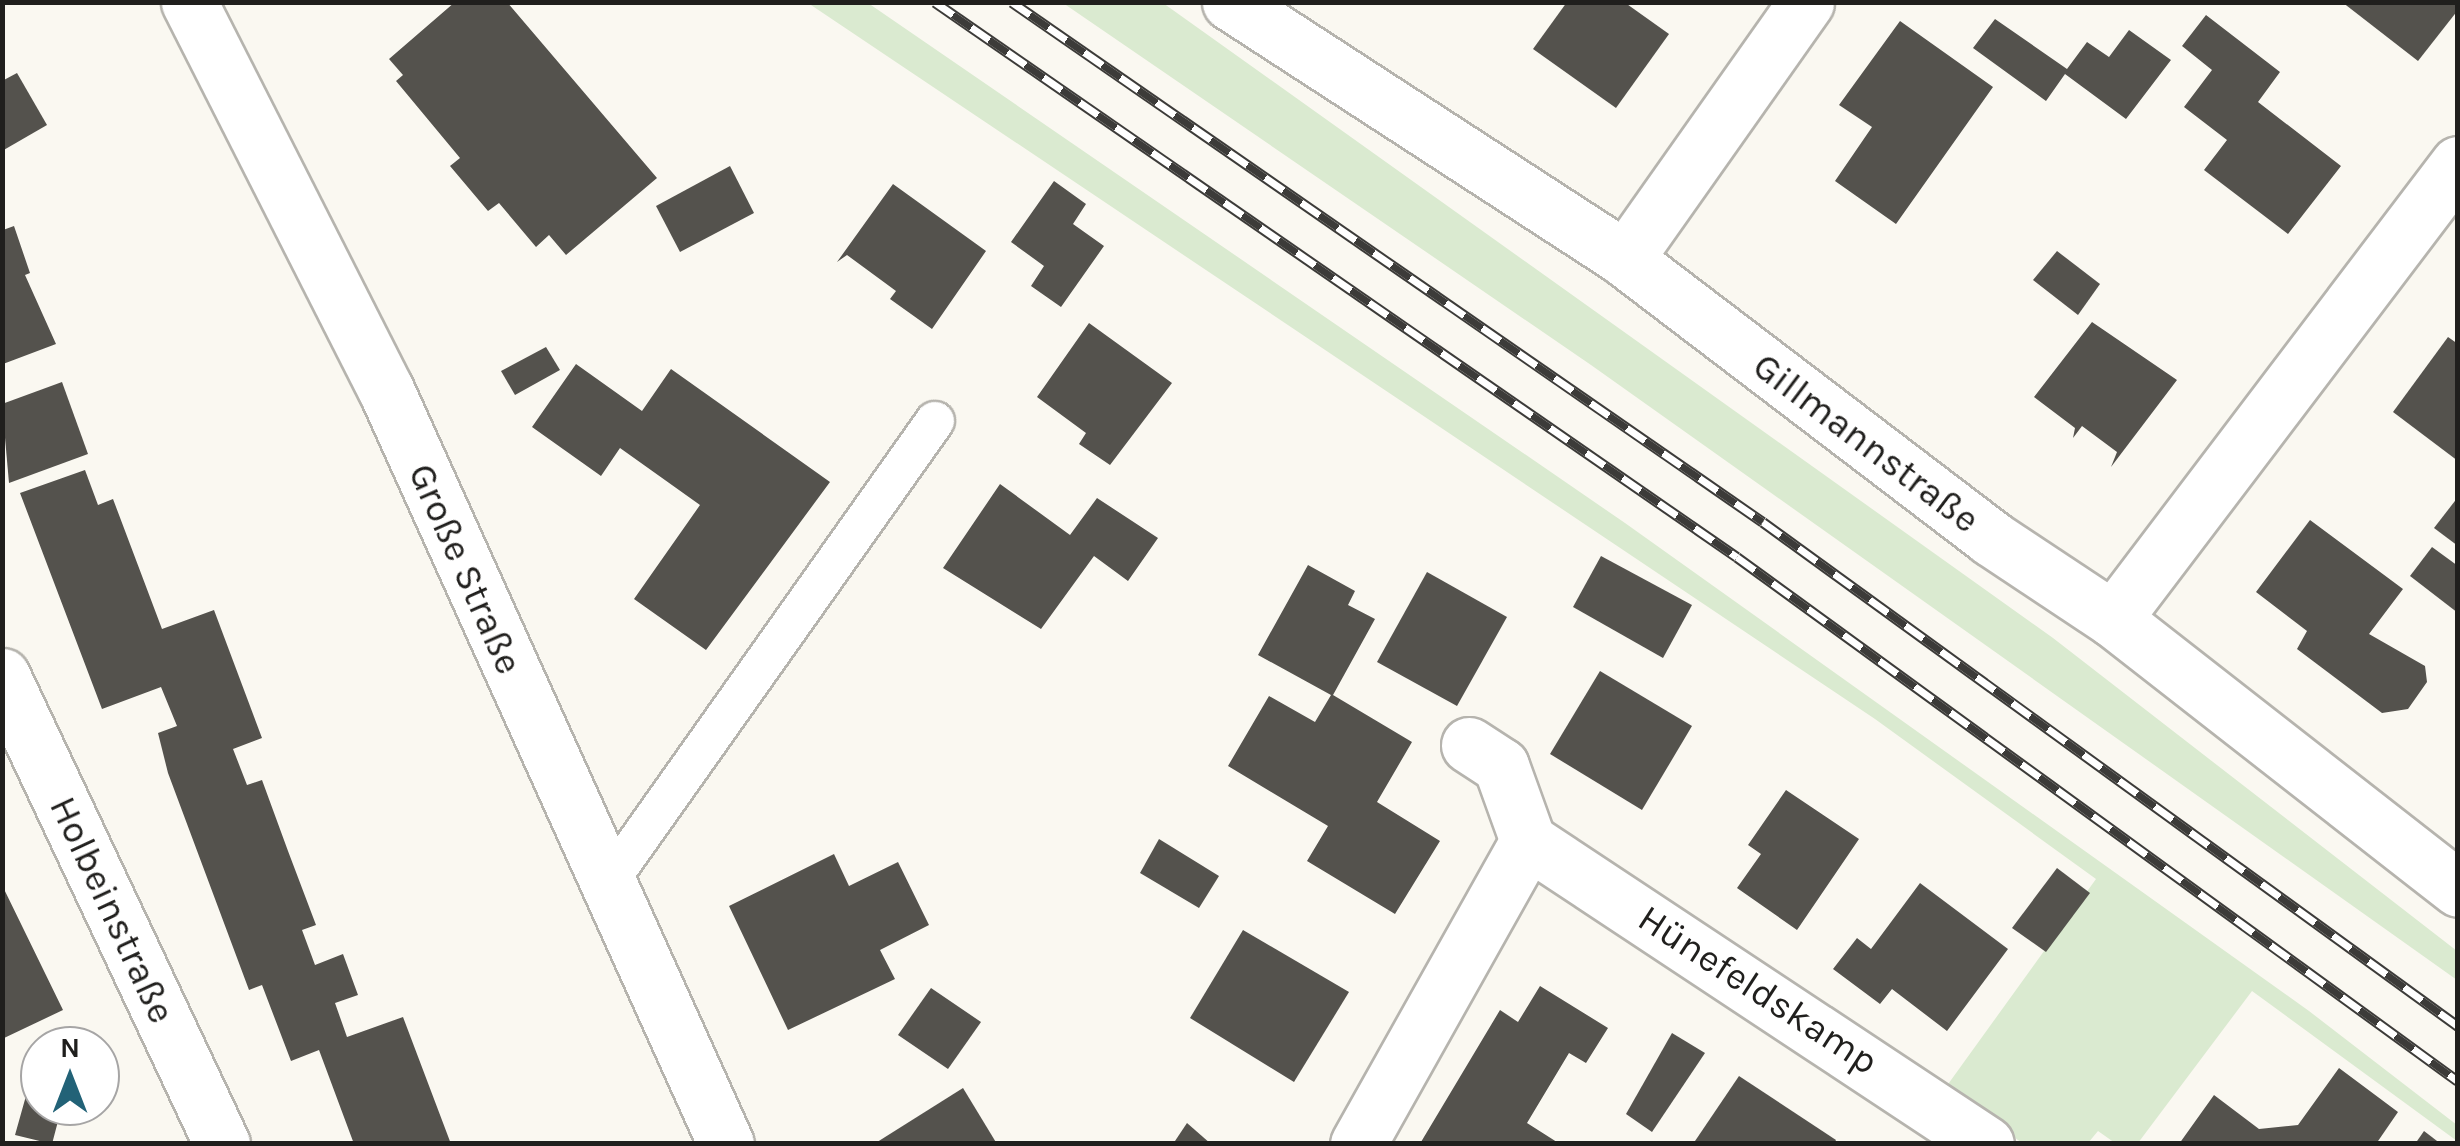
<!DOCTYPE html>
<html>
<head>
<meta charset="utf-8">
<style>
  body { margin:0 }
  #map { position:relative; width:2460px; height:1146px; overflow:hidden; background:#faf8f1; font-family:Karla,sans-serif }
  div>[style] { position:absolute }
  [style*='--x'] { left:calc(var(--x)*1px); top:calc(var(--y)*1px); width:calc(var(--w)*1px); rotate:calc(var(--a)*1deg) }
  .green>* { inset:0; background:#daead0 }
  .building>* { inset:0; background:#54524d }
  .roads { filter:drop-shadow(2px 0 #b6b4ae) drop-shadow(-2px 0 #b6b4ae) drop-shadow(0 2px #b6b4ae) drop-shadow(0 -2px #b6b4ae) }
  .lane>* { height:38px; margin:-19px; padding:0 19px; transform-origin:19px; border-radius:19px; background:#fff }
  .street>* { height:55px; margin:-27.5px; padding:0 27.5px; transform-origin:27.5px; border-radius:27.5px; background:#fff }
  .secondary>* { height:55px; margin:-27.5px; padding:0 27.5px; transform-origin:27.5px; border-radius:27.5px; background:#fff }
  .rail>* { height:11px; margin-top:-5.5px; transform-origin:0; background:repeating-linear-gradient(90deg,#fff 0 22px,#3c3b39 0 44px); box-sizing:border-box; border-block:2px solid #3c3b39 }
  span { translate:-50% -50%; white-space:nowrap; text-align:center; line-height:1.15; -webkit-text-stroke:10px #fff; paint-order:stroke }
  .street-label { font-size:38px; color:#201f1d }
  .frame { position:absolute; inset:0; border:5px solid #201f1d; pointer-events:none }
  .north { position:absolute; left:20px; top:1026px; width:100px; height:100px; box-sizing:border-box; background:#fff; border:2px solid #a6a5a5; border-radius:50%; rotate:0deg; font-size:28px; font-weight:700; line-height:40px; text-align:center; color:#201f1d }
  .north::after { content:''; display:block; margin:auto; width:35px; height:45px; background:#226277; clip-path:polygon(50% 0,100% 100%,50% 72%,0 100%) }
</style>
</head>
<body>
<div id="map">
  <div class="green">
    <div style="clip-path:polygon(808px 3px,868px 3px,1625px 523px,2309px 1011px,2457px 1125px,2457px 1141px,2252px 991px,2138px 1143px,2115px 1143px,2098px 1131px,2088px 1143px,2022px 1143px,1946px 1087px,2096px 879px,1875px 719px)"></div>
    <div style="clip-path:polygon(1063px 3px,1163px 3px,2053px 638px,2457px 951px,2457px 980px,1591px 365px)"></div>
  </div>
  <div class="building">
    <div style="clip-path:polygon(455px 2px,507px 2px,657px 178px,566px 255px,549px 235px,536px 247px,499px 203px,488px 211px,450px 166px,460px 158px,396px 81px,403px 75px,389px 59px)"></div>
    <div style="clip-path:polygon(1567px 2px,1624px 2px,1669px 34px,1616px 108px,1533px 49px)"></div>
    <div style="clip-path:polygon(2342px 2px,2458px 2px,2458px 10px,2418px 61px)"></div>
    <div style="clip-path:polygon(2206px 15px,2280px 72px,2258px 102px,2341px 166px,2288px 234px,2204px 170px,2227px 140px,2184px 107px,2212px 70px,2182px 46px)"></div>
    <div style="clip-path:polygon(1995px 19px,2067px 69px,2087px 42px,2109px 57px,2129px 30px,2171px 60px,2126px 119px,2065px 74px,2046px 101px,1973px 48px)"></div>
    <div style="clip-path:polygon(1900px 21px,1993px 87px,1896px 224px,1835px 181px,1872px 127px,1839px 105px)"></div>
    <div style="clip-path:polygon(17px 73px,47px 125px,2px 151px,2px 81px)"></div>
    <div style="clip-path:polygon(730px 166px,754px 213px,680px 252px,656px 206px)"></div>
    <div style="clip-path:polygon(1054px 181px,1086px 204px,1073px 224px,1104px 246px,1061px 307px,1031px 286px,1044px 266px,1011px 242px)"></div>
    <div style="clip-path:polygon(893px 184px,986px 251px,932px 329px,890px 299px,896px 291px,847px 255px,837px 262px)"></div>
    <div style="clip-path:polygon(14px 226px,30px 273px,25px 275px,56px 344px,3px 364px,3px 230px)"></div>
    <div style="clip-path:polygon(2057px 251px,2100px 284px,2078px 315px,2033px 280px)"></div>
    <div style="clip-path:polygon(2092px 322px,2177px 380px,2111px 467px,2117px 452px,2082px 426px,2073px 438px,2075px 428px,2034px 397px)"></div>
    <div style="clip-path:polygon(1089px 323px,1172px 383px,1110px 465px,1079px 444px,1086px 433px,1037px 397px)"></div>
    <div style="clip-path:polygon(2448px 337px,2458px 344px,2458px 461px,2393px 412px)"></div>
    <div style="clip-path:polygon(546px 347px,560px 370px,515px 395px,501px 371px)"></div>
    <div style="clip-path:polygon(576px 364px,642px 411px,671px 369px,830px 482px,706px 650px,634px 599px,700px 505px,620px 448px,601px 476px,532px 427px)"></div>
    <div style="clip-path:polygon(62px 382px,88px 454px,9px 483px,2px 404px)"></div>
    <div style="clip-path:polygon(85px 470px,98px 505px,113px 499px,162px 629px,214px 610px,262px 738px,233px 749px,247px 785px,262px 780px,288px 851px,316px 925px,302px 930px,315px 965px,343px 954px,358px 995px,335px 1003px,347px 1037px,403px 1017px,451px 1144px,354px 1144px,319px 1050px,291px 1061px,262px 985px,249px 990px,168px 773px,158px 733px,177px 726px,161px 687px,102px 709px,20px 493px)"></div>
    <div style="clip-path:polygon(1000px 484px,1070px 535px,1097px 498px,1158px 538px,1128px 581px,1094px 556px,1041px 629px,943px 568px)"></div>
    <div style="clip-path:polygon(2458px 497px,2458px 546px,2434px 528px)"></div>
    <div style="clip-path:polygon(2310px 520px,2403px 589px,2369px 634px,2425px 666px,2427px 682px,2408px 709px,2382px 713px,2297px 649px,2307px 631px,2256px 592px)"></div>
    <div style="clip-path:polygon(2432px 547px,2458px 566px,2458px 613px,2410px 576px)"></div>
    <div style="clip-path:polygon(1601px 556px,1692px 605px,1663px 658px,1573px 607px)"></div>
    <div style="clip-path:polygon(1308px 565px,1355px 591px,1348px 605px,1375px 619px,1333px 695px,1412px 742px,1377px 802px,1440px 841px,1395px 914px,1307px 861px,1328px 826px,1228px 766px,1269px 696px,1315px 722px,1331px 695px,1258px 655px)"></div>
    <div style="clip-path:polygon(1427px 572px,1507px 617px,1457px 706px,1377px 662px)"></div>
    <div style="clip-path:polygon(1600px 671px,1692px 726px,1642px 810px,1550px 754px)"></div>
    <div style="clip-path:polygon(1786px 790px,1859px 839px,1797px 930px,1737px 888px,1761px 854px,1748px 845px)"></div>
    <div style="clip-path:polygon(1159px 839px,1219px 876px,1199px 908px,1140px 873px)"></div>
    <div style="clip-path:polygon(834px 854px,849px 886px,898px 862px,929px 925px,880px 950px,895px 979px,788px 1030px,729px 906px)"></div>
    <div style="clip-path:polygon(2057px 868px,2090px 893px,2046px 952px,2012px 928px)"></div>
    <div style="clip-path:polygon(1920px 883px,2008px 949px,1947px 1031px,1892px 989px,1880px 1004px,1833px 969px,1857px 938px,1871px 949px)"></div>
    <div style="clip-path:polygon(2px 885px,63px 1010px,2px 1039px,3px 969px)"></div>
    <div style="clip-path:polygon(1243px 930px,1349px 992px,1294px 1082px,1190px 1018px)"></div>
    <div style="clip-path:polygon(1540px 986px,1608px 1028px,1586px 1063px,1569px 1053px,1527px 1123px,1560px 1144px,1421px 1142px,1500px 1010px,1518px 1022px)"></div>
    <div style="clip-path:polygon(931px 988px,981px 1022px,948px 1069px,898px 1035px)"></div>
    <div style="clip-path:polygon(1672px 1033px,1705px 1053px,1652px 1132px,1626px 1114px)"></div>
    <div style="clip-path:polygon(2339px 1068px,2398px 1112px,2376px 1144px,2179px 1144px,2214px 1095px,2259px 1129px,2298px 1125px)"></div>
    <div style="clip-path:polygon(1739px 1076px,1836px 1140px,1834px 1144px,1693px 1144px)"></div>
    <div style="clip-path:polygon(31px 1078px,40px 1080px,40px 1106px,62px 1106px,52px 1144px,15px 1135px)"></div>
    <div style="clip-path:polygon(963px 1088px,997px 1144px,874px 1144px)"></div>
    <div style="clip-path:polygon(1187px 1123px,1211px 1144px,1173px 1144px)"></div>
    <div style="clip-path:polygon(2424px 1131px,2441px 1144px,2415px 1144px)"></div>
  </div>
  <div class="roads">
    <div class="lane">
      <div style="--x:605;--y:887;--w:571;--a:-54.7"></div>
    </div>
    <div class="street">
      <div style="--x:1230;--y:2;--w:471;--a:33"></div>
      <div style="--x:1625;--y:259;--w:460;--a:37.3"></div>
      <div style="--x:1991;--y:538;--w:146;--a:33.6"></div>
      <div style="--x:2113;--y:619;--w:438;--a:38"></div>
      <div style="--x:1625;--y:259;--w:314;--a:-54.8"></div>
      <div style="--x:2113;--y:619;--w:571;--a:-52.83"></div>
      <div style="--x:2;--y:676;--w:517;--a:64.82"></div>
      <div style="--x:1469;--y:745;--w:38;--a:33"></div>
      <div style="--x:1501;--y:766;--w:80;--a:70.2"></div>
      <div style="--x:1528;--y:841;--w:549;--a:33.49"></div>
      <div style="--x:1358;--y:1144;--w:347;--a:-60.7"></div>
    </div>
    <div class="secondary">
      <div style="--x:189;--y:2;--w:435;--a:63.1"></div>
      <div style="--x:386;--y:390;--w:827;--a:65.73"></div>
    </div>
  </div>
  <div class="rail">
    <div style="--x:935;--y:2;--w:975;--a:34.68"></div>
    <div style="--x:1737;--y:557;--w:891;--a:36.01"></div>
    <div style="--x:1012;--y:2;--w:913;--a:34.7"></div>
    <div style="--x:1763;--y:522;--w:859;--a:35.95"></div>
  </div>
  <div class="street-label">
    <span style="left:1866px;top:443px;rotate:37deg">Gillmannstraße</span>
    <span style="left:465px;top:569px;rotate:66deg">Große Straße</span>
    <span style="left:112px;top:910px;rotate:65deg">Holbeinstraße</span>
    <span style="left:1758px;top:990px;rotate:33deg">Hünefeldskamp</span>
  </div>
  <div class="frame"></div>
  <div class="north">N</div>
</div>
</body>
</html>
